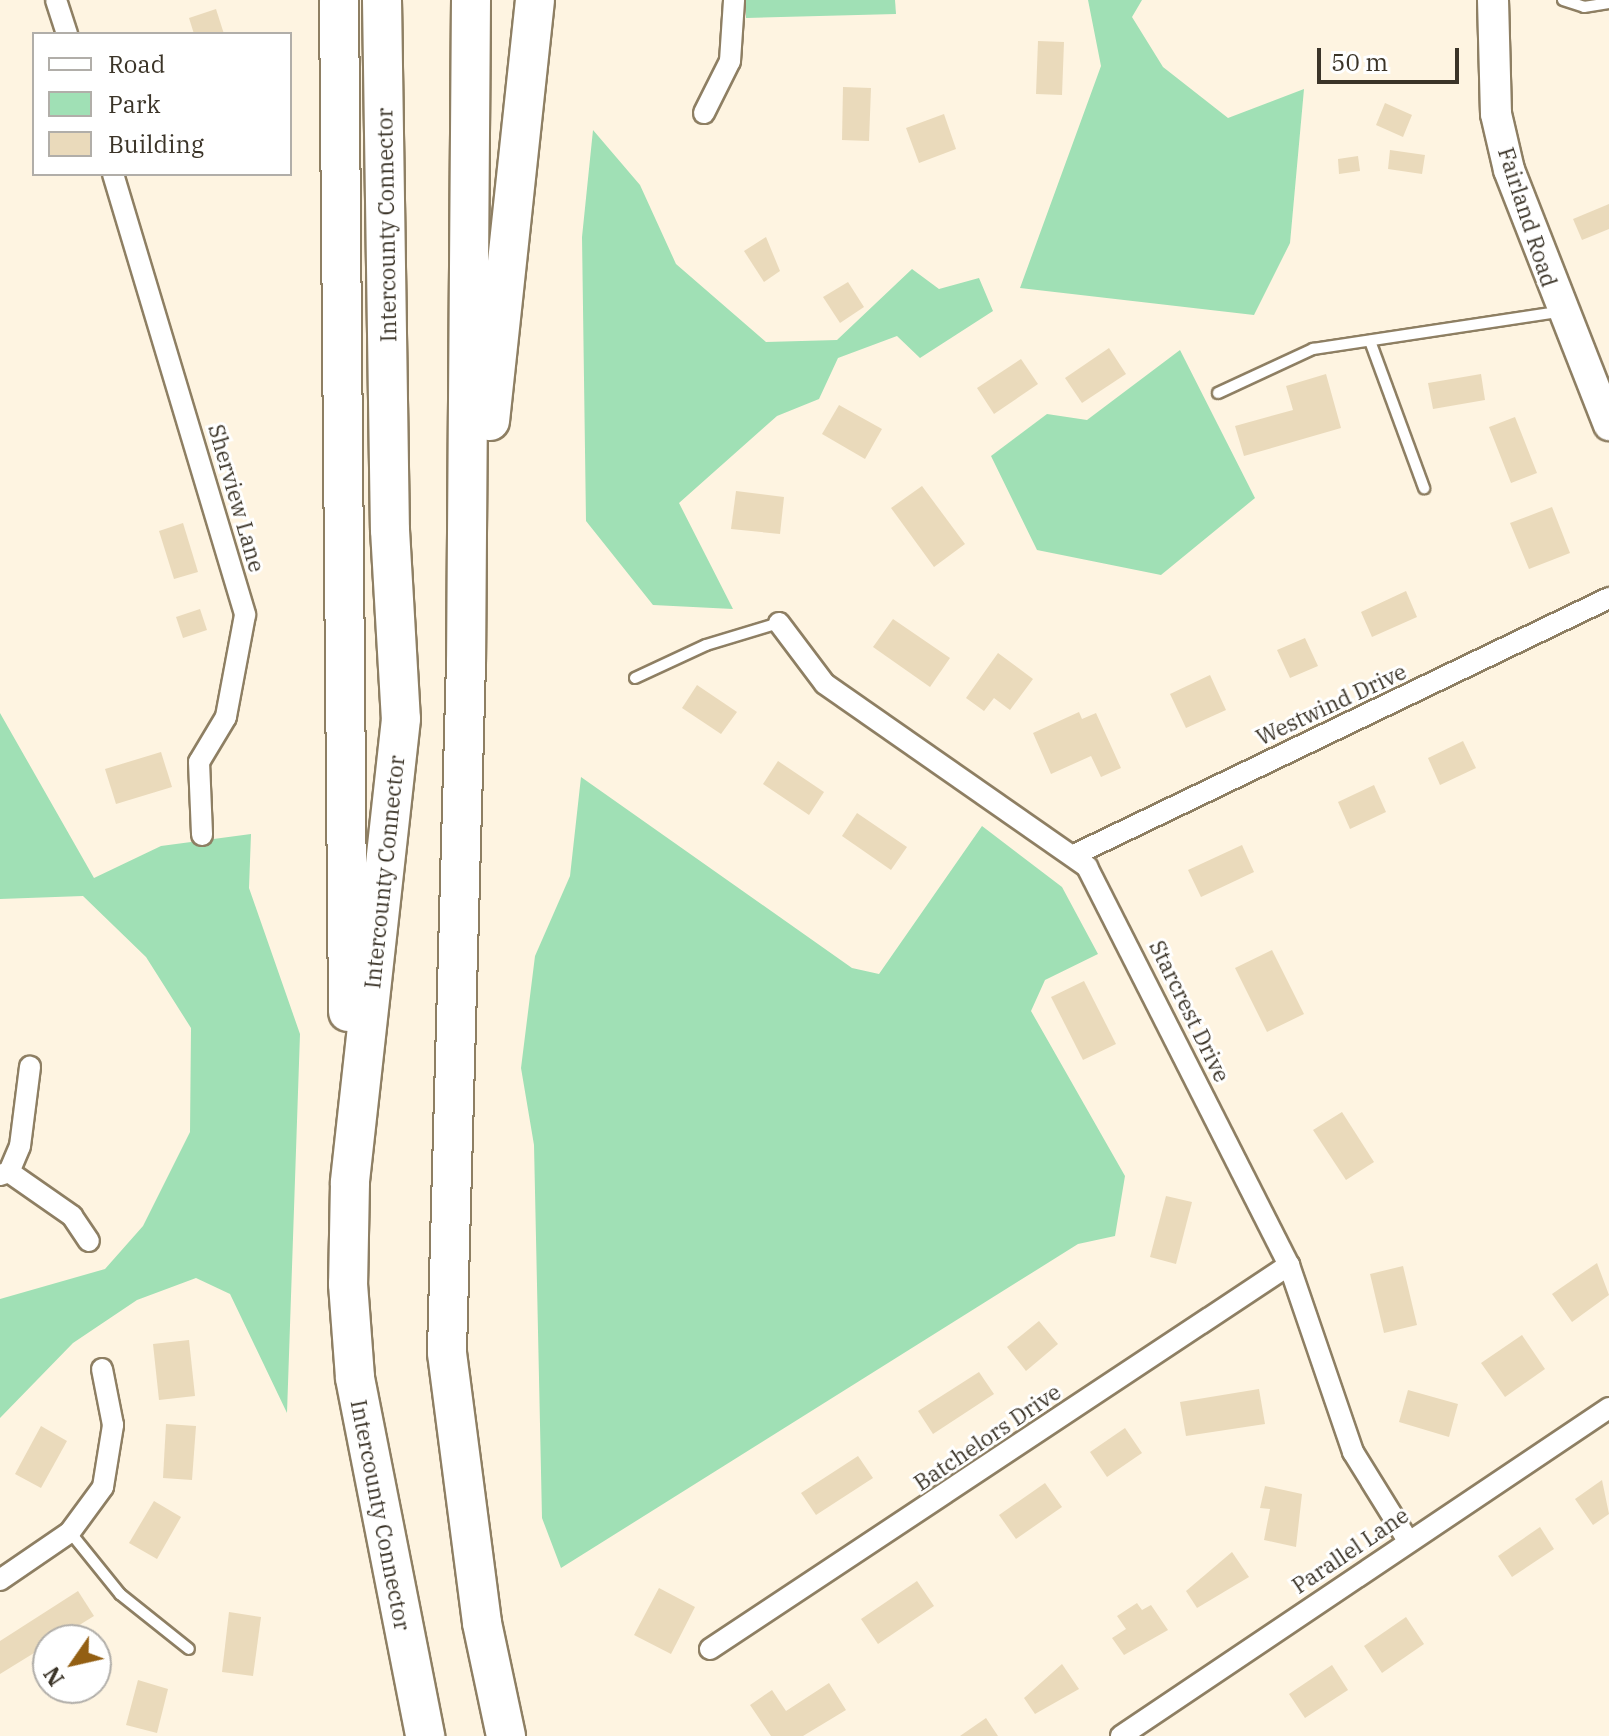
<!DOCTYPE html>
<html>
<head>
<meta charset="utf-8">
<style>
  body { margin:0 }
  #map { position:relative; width:1609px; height:1736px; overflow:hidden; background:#fef4e1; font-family:"IBM Plex Serif",serif }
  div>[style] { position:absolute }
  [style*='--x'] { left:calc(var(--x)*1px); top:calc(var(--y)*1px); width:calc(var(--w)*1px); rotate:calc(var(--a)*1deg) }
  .green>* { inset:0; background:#a0e0b5 }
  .building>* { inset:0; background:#eadabb }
  .roads { filter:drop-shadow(2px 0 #8e7f63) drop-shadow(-2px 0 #8e7f63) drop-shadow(0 2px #8e7f63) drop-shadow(0 -2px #8e7f63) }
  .lane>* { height:10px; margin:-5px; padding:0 5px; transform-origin:5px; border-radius:5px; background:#fff }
  .street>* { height:20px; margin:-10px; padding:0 10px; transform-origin:10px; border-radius:10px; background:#fff }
  .secondary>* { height:30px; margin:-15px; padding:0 15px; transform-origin:15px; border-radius:15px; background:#fff }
  .highway>* { height:38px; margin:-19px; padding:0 19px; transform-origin:19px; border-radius:19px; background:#fff }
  span { translate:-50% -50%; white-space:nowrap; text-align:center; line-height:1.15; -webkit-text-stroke:6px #fff; paint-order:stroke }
  .street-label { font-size:22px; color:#3b3428 }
  .legend { position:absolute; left:32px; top:32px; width:260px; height:144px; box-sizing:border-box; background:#fff; border:2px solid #b1aea9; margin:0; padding:10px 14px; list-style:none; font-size:24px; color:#3b3428 }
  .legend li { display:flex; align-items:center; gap:16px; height:40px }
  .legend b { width:40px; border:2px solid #b1aea9 }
  .north { position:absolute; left:32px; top:1624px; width:80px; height:80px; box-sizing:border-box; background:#fff; border:2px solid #b1aea9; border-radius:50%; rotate:236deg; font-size:22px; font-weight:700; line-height:32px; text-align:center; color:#3b3428 }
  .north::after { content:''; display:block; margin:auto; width:28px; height:36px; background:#935f13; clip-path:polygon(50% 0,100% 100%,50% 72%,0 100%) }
  .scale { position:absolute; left:1317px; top:48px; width:142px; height:36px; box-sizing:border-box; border:4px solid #3b3428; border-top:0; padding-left:10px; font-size:24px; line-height:28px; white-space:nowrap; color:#3b3428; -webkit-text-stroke:6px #fff; paint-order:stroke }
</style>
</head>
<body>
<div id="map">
  <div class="green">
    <div style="clip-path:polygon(746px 0,895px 0,896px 14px,746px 18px)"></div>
    <div style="clip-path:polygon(1088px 0,1142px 0,1132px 17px,1163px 67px,1228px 118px,1304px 89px,1290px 243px,1254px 315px,1020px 288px,1101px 66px)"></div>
    <div style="clip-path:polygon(593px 130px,640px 185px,676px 264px,766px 342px,837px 340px,912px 269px,939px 289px,979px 278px,993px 311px,920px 358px,897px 336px,838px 358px,819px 399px,777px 416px,679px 503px,733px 609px,653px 605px,586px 521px,582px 237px)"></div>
    <div style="clip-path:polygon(1180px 350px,1255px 498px,1161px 575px,1037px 550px,991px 456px,1047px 414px,1087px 420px)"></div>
    <div style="clip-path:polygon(0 713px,94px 878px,161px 846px,251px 834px,249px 888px,300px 1034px,287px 1413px,230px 1294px,196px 1278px,137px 1300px,73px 1343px,0 1418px,0 1299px,105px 1269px,143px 1226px,190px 1132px,191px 1028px,146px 957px,83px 896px,0 899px)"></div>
    <div style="clip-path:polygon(581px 777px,852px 968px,879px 974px,982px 826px,1062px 887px,1098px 954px,1045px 980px,1031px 1011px,1125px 1176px,1115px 1236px,1078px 1244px,561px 1568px,542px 1518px,534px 1145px,521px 1068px,535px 956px,570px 876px)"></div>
  </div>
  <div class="building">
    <div style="clip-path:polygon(216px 9px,224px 34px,194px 34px,189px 18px)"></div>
    <div style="clip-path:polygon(1038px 41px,1064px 42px,1062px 95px,1036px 94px)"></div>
    <div style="clip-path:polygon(843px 87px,871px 88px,869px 141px,842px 140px)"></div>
    <div style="clip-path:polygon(1385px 103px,1412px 115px,1403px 137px,1376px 125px)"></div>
    <div style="clip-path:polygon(944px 114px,956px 149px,919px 163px,906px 128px)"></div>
    <div style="clip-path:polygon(1390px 150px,1425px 155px,1422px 174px,1388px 169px)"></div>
    <div style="clip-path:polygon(1358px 156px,1360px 171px,1339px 174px,1338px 159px)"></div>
    <div style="clip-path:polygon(1609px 204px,1609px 229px,1582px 240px,1573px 219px)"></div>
    <div style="clip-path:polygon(766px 237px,780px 271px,764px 282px,744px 251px)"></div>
    <div style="clip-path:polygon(848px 282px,864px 307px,840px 323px,823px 297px)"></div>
    <div style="clip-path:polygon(1109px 348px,1126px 374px,1082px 403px,1065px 378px)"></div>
    <div style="clip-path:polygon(1021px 359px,1038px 384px,994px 414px,977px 388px)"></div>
    <div style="clip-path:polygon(1326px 374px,1341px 428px,1244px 456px,1235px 426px,1293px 410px,1286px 386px)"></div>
    <div style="clip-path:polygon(1481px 374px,1485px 400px,1433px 409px,1428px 383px)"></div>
    <div style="clip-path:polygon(839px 405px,882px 429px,865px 459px,822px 434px)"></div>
    <div style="clip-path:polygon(1515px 417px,1537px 473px,1511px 483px,1489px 427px)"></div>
    <div style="clip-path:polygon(922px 486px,965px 544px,934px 567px,891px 508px)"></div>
    <div style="clip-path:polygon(736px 491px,784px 497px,780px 534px,731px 529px)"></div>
    <div style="clip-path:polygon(1552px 507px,1570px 553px,1529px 569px,1510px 523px)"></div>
    <div style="clip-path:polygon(183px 523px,198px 572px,174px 579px,159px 531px)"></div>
    <div style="clip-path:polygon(1406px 591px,1417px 617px,1372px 637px,1361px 612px)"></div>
    <div style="clip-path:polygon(200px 609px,207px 630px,183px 638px,176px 617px)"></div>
    <div style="clip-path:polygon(893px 619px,950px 658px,930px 687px,873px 647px)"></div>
    <div style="clip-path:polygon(1305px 638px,1318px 666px,1290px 678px,1277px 650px)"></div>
    <div style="clip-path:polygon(998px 653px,1033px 679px,1010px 710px,994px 698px,984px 711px,966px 698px)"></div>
    <div style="clip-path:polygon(1210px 675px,1226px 710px,1186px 728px,1170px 694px)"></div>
    <div style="clip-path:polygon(697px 685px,737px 712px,721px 734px,682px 708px)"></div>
    <div style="clip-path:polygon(1079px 712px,1082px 719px,1096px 713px,1121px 768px,1101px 777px,1091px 756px,1051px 774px,1033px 733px)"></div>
    <div style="clip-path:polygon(1463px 741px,1476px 768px,1440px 785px,1428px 758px)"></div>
    <div style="clip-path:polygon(161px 752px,172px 787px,116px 804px,105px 769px)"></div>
    <div style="clip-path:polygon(778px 761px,824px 792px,809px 815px,763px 784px)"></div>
    <div style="clip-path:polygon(1374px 785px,1386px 812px,1350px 829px,1338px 802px)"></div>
    <div style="clip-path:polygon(857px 813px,907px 847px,891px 870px,842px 836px)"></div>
    <div style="clip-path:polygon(1242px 845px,1254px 872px,1201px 897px,1188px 870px)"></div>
    <div style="clip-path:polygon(1272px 950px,1304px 1014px,1267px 1032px,1235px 968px)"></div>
    <div style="clip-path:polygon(1084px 981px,1116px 1044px,1083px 1060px,1051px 997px)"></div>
    <div style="clip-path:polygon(1342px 1112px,1374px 1162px,1346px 1180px,1313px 1130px)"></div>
    <div style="clip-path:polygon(1166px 1196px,1192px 1202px,1176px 1264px,1150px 1257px)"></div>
    <div style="clip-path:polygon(1597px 1263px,1609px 1295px,1572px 1322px,1552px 1294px)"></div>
    <div style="clip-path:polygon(1403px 1266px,1417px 1325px,1384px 1333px,1370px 1274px)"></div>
    <div style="clip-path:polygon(1039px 1321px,1058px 1344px,1026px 1371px,1007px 1347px)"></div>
    <div style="clip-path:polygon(1522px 1335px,1545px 1369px,1505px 1397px,1481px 1363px)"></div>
    <div style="clip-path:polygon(189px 1340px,195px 1396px,159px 1400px,153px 1344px)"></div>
    <div style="clip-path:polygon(979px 1372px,994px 1394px,933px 1434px,918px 1411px)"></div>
    <div style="clip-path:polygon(1259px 1389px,1265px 1424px,1186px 1436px,1180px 1402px)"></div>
    <div style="clip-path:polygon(1408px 1390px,1458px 1404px,1449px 1437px,1399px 1422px)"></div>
    <div style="clip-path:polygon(166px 1424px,196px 1426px,192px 1480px,163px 1478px)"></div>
    <div style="clip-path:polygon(41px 1426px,67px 1441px,41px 1488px,15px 1474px)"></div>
    <div style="clip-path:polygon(1125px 1428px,1142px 1453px,1107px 1477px,1090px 1452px)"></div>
    <div style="clip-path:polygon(858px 1456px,873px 1478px,816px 1515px,801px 1493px)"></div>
    <div style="clip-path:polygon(1602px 1480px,1609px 1514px,1593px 1525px,1575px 1499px)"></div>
    <div style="clip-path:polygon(1045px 1483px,1062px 1507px,1016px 1539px,999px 1515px)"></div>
    <div style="clip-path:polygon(1265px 1486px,1302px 1494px,1296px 1547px,1264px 1540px,1270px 1509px,1260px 1508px)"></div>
    <div style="clip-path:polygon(154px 1501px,181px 1517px,157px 1559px,129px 1543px)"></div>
    <div style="clip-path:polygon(1540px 1527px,1554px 1549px,1512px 1577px,1498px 1556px)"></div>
    <div style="clip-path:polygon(1232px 1552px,1249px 1577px,1197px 1608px,1186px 1591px)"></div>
    <div style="clip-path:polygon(917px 1581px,934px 1606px,878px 1644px,861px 1619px)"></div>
    <div style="clip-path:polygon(659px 1588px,695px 1607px,671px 1654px,634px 1635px)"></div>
    <div style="clip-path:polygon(78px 1591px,94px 1616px,0 1674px,0 1641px)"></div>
    <div style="clip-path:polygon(1137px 1603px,1142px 1610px,1151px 1605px,1168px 1630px,1124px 1655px,1112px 1638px,1126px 1629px,1117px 1616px)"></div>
    <div style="clip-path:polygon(229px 1612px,261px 1617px,253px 1676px,222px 1672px)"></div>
    <div style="clip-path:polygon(1406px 1617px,1424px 1644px,1382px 1673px,1364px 1646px)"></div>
    <div style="clip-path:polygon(1062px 1664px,1079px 1689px,1035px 1714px,1024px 1698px)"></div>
    <div style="clip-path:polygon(1332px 1665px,1348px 1690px,1305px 1718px,1289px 1694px)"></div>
    <div style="clip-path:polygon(138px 1680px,168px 1689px,157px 1733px,126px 1725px)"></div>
    <div style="clip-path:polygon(829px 1683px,846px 1710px,803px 1736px,771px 1736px,750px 1705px,772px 1690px,786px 1711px)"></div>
    <div style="clip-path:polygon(986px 1718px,998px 1736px,960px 1736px)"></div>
  </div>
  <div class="roads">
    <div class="lane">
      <div style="--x:1563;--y:0;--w:22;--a:18"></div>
      <div style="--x:1584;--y:7;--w:25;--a:-9"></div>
      <div style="--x:1370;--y:341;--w:157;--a:69.8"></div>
      <div style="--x:1218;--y:393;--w:105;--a:-24.9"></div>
      <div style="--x:1313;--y:349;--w:249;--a:-8.6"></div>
      <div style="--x:635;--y:678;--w:78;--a:-24.9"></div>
      <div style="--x:706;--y:645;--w:76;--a:-16.8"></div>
      <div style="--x:70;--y:1532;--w:80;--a:51.1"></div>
      <div style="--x:120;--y:1594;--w:88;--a:38.6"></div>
    </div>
    <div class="street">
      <div style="--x:56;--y:0;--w:36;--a:72"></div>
      <div style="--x:704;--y:113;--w:58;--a:-63.4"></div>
      <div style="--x:730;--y:61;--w:61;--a:-86.2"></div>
      <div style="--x:113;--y:174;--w:460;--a:73.3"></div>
      <div style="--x:245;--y:615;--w:104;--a:100.6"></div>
      <div style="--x:226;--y:717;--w:52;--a:121"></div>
      <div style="--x:199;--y:762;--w:73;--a:87.6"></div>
      <div style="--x:779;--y:623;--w:76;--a:53"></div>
      <div style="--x:825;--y:684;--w:320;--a:34.9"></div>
      <div style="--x:1087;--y:867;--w:446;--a:63.1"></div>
      <div style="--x:1289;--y:1265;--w:198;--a:71.1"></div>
      <div style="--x:1353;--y:1452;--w:102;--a:58.2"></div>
      <div style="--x:1074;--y:855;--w:594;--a:-25.66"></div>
      <div style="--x:9;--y:1172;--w:28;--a:-67"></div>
      <div style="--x:20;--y:1146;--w:80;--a:-82.8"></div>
      <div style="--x:0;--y:1175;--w:9;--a:-18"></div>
      <div style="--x:9;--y:1172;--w:77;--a:34.9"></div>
      <div style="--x:72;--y:1216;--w:30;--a:56"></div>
      <div style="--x:0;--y:1580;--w:85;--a:-34.4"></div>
      <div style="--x:70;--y:1532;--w:56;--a:-53.7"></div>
      <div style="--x:103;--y:1487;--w:63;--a:-80.8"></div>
      <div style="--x:113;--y:1425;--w:57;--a:-101.1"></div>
      <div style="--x:710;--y:1649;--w:695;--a:-33.55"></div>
      <div style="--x:1121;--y:1736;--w:588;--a:-33.91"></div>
    </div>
    <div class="secondary">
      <div style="--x:1493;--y:0;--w:114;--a:88.5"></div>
      <div style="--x:1496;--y:114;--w:57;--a:76.9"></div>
      <div style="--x:1509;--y:170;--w:274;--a:68.6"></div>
    </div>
    <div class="highway">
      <div style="--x:339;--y:0;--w:1012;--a:89.49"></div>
      <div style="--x:382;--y:0;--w:530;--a:89.14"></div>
      <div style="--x:390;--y:530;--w:189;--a:86.7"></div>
      <div style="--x:401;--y:719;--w:467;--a:96.3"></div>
      <div style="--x:350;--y:1183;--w:101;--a:91.1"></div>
      <div style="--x:348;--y:1284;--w:94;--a:85.7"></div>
      <div style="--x:355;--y:1378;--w:365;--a:78.9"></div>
      <div style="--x:471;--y:0;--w:662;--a:90.43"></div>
      <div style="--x:466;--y:662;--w:691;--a:91.58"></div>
      <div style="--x:447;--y:1353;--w:272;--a:82.6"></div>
      <div style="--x:482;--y:1623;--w:116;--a:78"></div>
      <div style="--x:490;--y:421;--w:423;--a:-83.9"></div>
    </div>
  </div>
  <div class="street-label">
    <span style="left:1528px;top:217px;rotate:72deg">Fairland Road</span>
    <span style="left:386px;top:225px;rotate:-91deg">Intercounty Connector</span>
    <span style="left:237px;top:498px;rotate:74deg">Sherview Lane</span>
    <span style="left:1331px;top:704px;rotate:-25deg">Westwind Drive</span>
    <span style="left:384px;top:872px;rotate:-84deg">Intercounty Connector</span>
    <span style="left:1190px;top:1011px;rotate:64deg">Starcrest Drive</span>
    <span style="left:987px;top:1437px;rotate:-34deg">Batchelors Drive</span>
    <span style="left:381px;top:1515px;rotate:79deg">Intercounty Connector</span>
    <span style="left:1350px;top:1550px;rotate:-34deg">Parallel Lane</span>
  </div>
  <ul class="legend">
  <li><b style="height:10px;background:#fff"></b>Road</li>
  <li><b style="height:22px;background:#a0e0b5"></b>Park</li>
  <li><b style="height:22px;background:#eadabb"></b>Building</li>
  </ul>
  <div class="north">N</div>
  <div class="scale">50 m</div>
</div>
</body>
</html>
